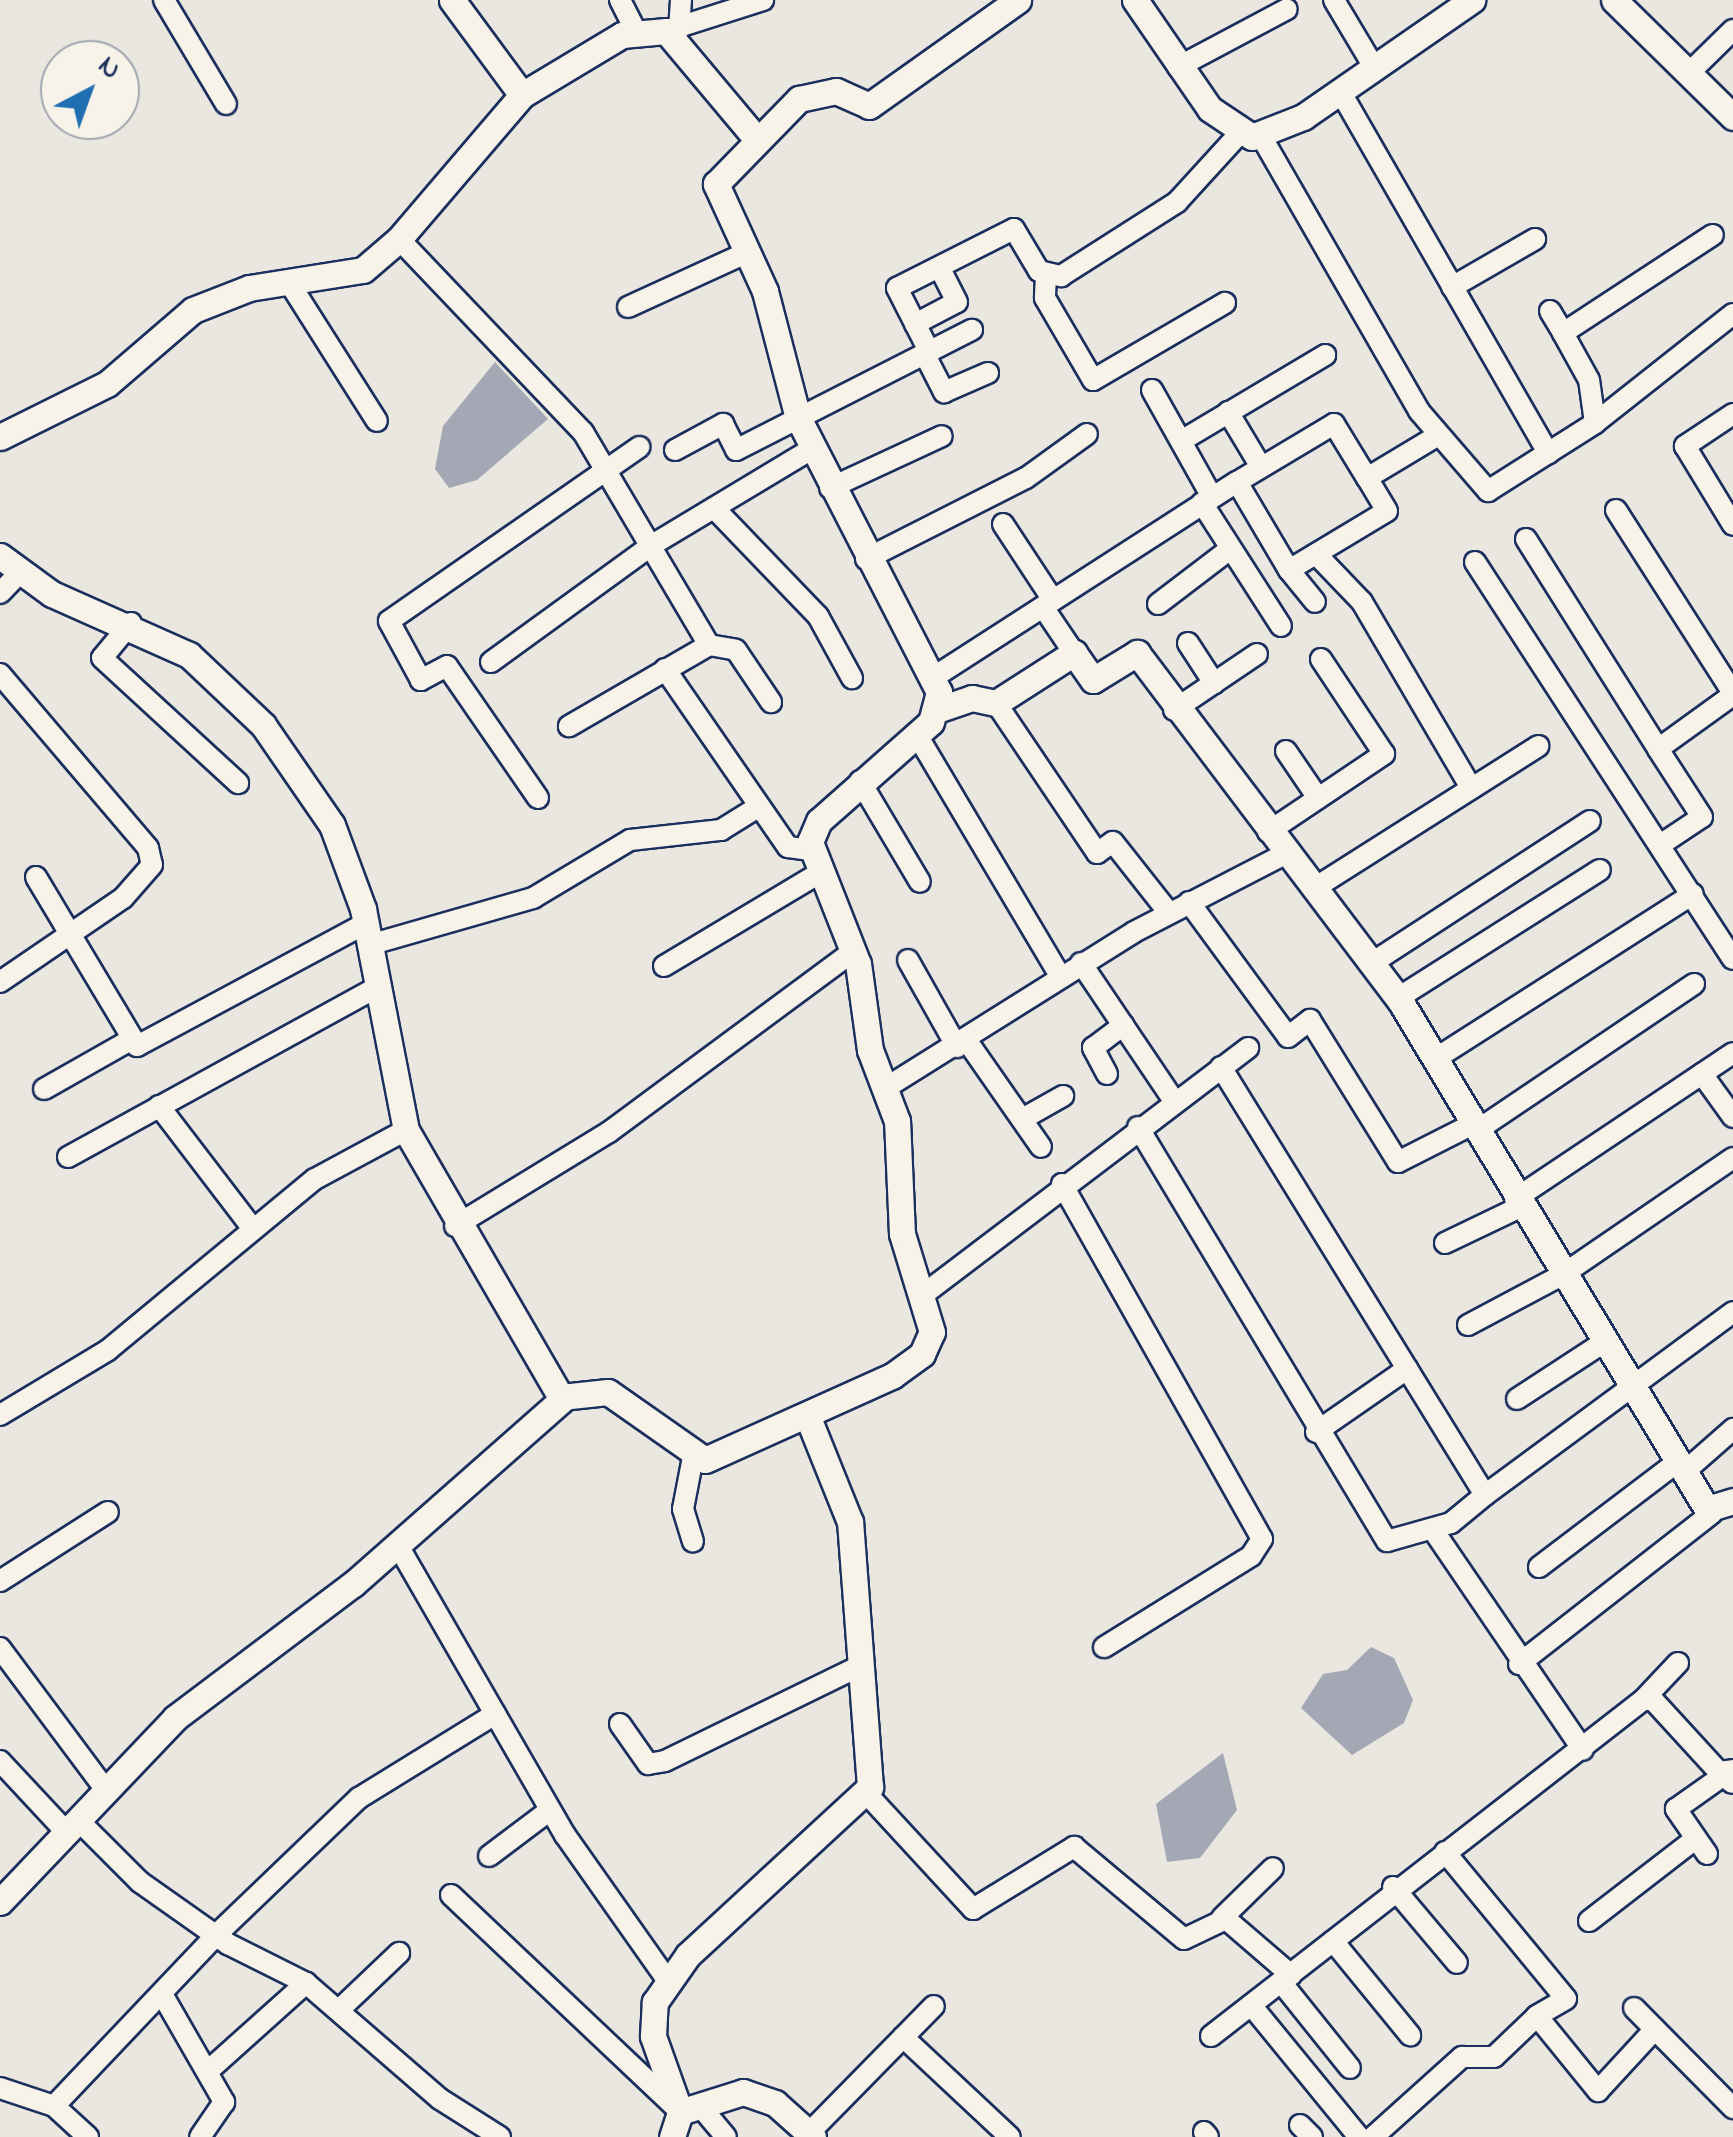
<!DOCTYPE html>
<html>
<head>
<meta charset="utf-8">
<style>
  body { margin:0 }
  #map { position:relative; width:1733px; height:2137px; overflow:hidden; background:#eae7e0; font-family:"Indie Flower",sans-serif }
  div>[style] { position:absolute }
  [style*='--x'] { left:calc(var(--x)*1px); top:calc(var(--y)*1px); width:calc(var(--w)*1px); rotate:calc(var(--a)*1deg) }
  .water>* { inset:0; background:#a3a8b4 }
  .roads { filter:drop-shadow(2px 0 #1b2f5e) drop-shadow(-2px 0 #1b2f5e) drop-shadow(0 2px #1b2f5e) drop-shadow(0 -2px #1b2f5e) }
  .minor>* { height:20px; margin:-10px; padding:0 10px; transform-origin:10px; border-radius:10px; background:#f7f3e8 }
  .tertiary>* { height:25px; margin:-12.5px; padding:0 12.5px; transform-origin:12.5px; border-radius:12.5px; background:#f7f3e8 }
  span { translate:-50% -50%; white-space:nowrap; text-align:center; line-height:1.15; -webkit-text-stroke:8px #f7f3e8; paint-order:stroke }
  .north { position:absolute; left:40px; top:40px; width:100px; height:100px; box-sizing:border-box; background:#f7f3e8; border:2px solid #9fa5b1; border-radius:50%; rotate:41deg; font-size:28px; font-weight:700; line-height:40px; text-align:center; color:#1b2f5e }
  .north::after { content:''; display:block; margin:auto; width:35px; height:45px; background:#1f6fb2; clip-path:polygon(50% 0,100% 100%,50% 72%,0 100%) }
</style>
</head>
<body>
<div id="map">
  <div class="water">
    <div style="clip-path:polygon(495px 362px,548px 419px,477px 480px,449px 488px,435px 469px,443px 426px)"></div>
    <div style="clip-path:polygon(1371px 1647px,1394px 1658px,1413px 1700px,1404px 1723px,1352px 1755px,1301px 1708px,1323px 1674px,1347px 1670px)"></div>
    <div style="clip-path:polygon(1223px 1753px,1237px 1810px,1200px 1858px,1167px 1862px,1156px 1804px)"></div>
  </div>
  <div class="roads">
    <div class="minor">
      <div style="--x:164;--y:0;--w:121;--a:59.2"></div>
      <div style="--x:620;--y:0;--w:35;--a:63"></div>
      <div style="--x:1334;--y:0;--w:78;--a:59.2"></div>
      <div style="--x:679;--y:29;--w:29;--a:-86"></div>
      <div style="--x:666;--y:31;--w:102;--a:-17.7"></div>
      <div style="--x:1178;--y:67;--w:123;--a:-28"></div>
      <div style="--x:1688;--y:74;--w:63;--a:-44.4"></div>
      <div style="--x:1340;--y:91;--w:418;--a:60.1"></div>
      <div style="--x:1261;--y:136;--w:317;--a:60.1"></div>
      <div style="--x:1419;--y:411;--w:106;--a:49.2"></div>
      <div style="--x:1488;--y:491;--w:127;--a:-32.4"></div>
      <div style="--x:1595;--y:423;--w:43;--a:-97.9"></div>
      <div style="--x:1589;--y:380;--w:54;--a:-119"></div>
      <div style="--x:1563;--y:333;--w:179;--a:-33.2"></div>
      <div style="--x:399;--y:239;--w:267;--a:46.4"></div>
      <div style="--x:583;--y:432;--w:247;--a:59.4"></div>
      <div style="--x:709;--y:645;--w:162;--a:149.9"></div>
      <div style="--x:1046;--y:276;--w:22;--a:93"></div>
      <div style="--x:1045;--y:298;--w:95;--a:59.7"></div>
      <div style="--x:1093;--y:380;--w:153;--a:-30.3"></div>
      <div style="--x:290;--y:284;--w:162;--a:57.6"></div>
      <div style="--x:1452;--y:287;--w:96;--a:-30"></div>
      <div style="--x:628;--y:307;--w:132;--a:-24.6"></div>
      <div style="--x:1550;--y:311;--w:26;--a:59"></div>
      <div style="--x:915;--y:324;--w:47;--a:-27.6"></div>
      <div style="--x:957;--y:302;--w:39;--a:-117"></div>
      <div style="--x:930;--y:353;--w:73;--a:-116.9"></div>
      <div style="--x:897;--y:288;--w:131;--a:-26.8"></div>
      <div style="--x:1014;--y:229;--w:49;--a:59.2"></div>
      <div style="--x:1039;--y:271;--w:23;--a:13"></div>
      <div style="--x:1061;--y:276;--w:138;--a:-32.5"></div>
      <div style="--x:1177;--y:202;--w:92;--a:-47.6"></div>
      <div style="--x:925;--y:355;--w:42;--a:62.8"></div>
      <div style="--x:944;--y:392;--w:48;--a:-23.4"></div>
      <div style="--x:1152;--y:390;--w:123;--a:60.7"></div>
      <div style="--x:1228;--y:412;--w:64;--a:59"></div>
      <div style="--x:1733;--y:414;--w:58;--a:146.3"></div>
      <div style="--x:1685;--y:446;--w:92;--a:58.7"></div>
      <div style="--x:1595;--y:423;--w:176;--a:-38.3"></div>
      <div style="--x:1181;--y:441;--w:168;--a:-30.8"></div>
      <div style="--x:675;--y:450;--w:55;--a:-28.4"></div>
      <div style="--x:723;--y:424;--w:29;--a:63"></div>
      <div style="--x:736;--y:450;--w:265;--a:-27"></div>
      <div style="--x:1237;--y:482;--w:113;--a:-30.9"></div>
      <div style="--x:1334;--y:424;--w:63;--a:58.6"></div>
      <div style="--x:830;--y:488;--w:123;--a:-24.9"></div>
      <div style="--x:1202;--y:503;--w:146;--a:57.3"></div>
      <div style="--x:714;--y:508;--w:150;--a:46.1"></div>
      <div style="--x:818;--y:616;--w:71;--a:61.3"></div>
      <div style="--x:1616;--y:510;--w:217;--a:57.4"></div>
      <div style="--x:1003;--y:524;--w:91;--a:56.7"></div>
      <div style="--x:1526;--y:539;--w:248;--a:57.8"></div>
      <div style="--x:1316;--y:554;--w:66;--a:46.2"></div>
      <div style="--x:1362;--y:602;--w:216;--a:59.6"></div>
      <div style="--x:866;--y:559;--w:179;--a:-26.9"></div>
      <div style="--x:1026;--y:478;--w:75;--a:-35.8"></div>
      <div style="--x:1475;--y:562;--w:473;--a:57"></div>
      <div style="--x:1289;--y:570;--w:41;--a:50.9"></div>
      <div style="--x:0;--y:593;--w:30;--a:-46"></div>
      <div style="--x:1158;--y:604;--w:89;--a:-37.3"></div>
      <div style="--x:1043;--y:607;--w:55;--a:56"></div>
      <div style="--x:131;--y:623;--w:45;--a:129.6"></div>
      <div style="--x:102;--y:658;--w:185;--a:42.6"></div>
      <div style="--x:1188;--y:643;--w:48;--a:57"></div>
      <div style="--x:709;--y:645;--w:27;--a:10"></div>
      <div style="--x:736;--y:650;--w:63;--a:56.1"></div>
      <div style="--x:491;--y:662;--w:199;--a:-36"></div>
      <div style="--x:652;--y:545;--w:187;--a:-31"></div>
      <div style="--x:665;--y:669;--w:216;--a:55.4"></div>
      <div style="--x:788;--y:847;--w:21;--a:8"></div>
      <div style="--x:0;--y:674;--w:228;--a:49.6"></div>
      <div style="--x:148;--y:848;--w:17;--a:77"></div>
      <div style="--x:152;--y:865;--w:44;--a:131.3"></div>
      <div style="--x:123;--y:898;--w:149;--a:145.7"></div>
      <div style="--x:934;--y:677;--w:360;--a:-32.8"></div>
      <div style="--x:1237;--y:482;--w:102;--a:59.4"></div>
      <div style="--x:1289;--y:570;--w:114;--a:-31"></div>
      <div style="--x:1387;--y:511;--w:39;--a:-121"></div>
      <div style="--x:1367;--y:478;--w:82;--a:-31"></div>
      <div style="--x:996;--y:703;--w:181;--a:56"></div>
      <div style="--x:1097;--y:853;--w:19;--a:-35"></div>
      <div style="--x:1113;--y:842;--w:90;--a:51.7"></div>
      <div style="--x:1174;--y:710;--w:100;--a:-34"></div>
      <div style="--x:917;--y:735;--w:280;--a:59.3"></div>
      <div style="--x:1286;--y:751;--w:57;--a:55.8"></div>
      <div style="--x:860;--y:781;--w:117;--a:59.3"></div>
      <div style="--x:538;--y:798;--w:160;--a:-124.6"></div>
      <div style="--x:447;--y:666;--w:30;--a:152"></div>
      <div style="--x:421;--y:680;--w:67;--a:-118.5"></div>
      <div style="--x:389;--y:621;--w:305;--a:-34.8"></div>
      <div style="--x:1268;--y:832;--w:140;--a:-33.9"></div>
      <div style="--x:1384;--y:754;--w:114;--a:-123.6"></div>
      <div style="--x:1660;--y:845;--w:50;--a:-33.7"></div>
      <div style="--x:1702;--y:817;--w:81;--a:-122.9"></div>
      <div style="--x:1658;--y:749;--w:92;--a:-35.8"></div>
      <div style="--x:36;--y:877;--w:197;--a:59.1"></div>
      <div style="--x:137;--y:1046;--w:259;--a:-28.2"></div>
      <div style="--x:1313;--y:889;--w:267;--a:-32.4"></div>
      <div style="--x:1189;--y:902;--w:167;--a:53.7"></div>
      <div style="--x:1288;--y:1037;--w:28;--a:-38"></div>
      <div style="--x:1310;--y:1020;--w:167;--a:58.2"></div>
      <div style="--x:1398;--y:1162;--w:84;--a:-26.9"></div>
      <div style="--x:369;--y:945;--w:171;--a:-16"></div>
      <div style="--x:533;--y:898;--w:113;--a:-30.9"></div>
      <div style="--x:630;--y:840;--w:92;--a:-6.3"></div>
      <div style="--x:721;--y:830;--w:44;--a:-31.9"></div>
      <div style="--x:908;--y:960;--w:100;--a:60.6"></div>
      <div style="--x:1081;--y:963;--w:166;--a:56"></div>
      <div style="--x:1372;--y:963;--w:260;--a:-33.1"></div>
      <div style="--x:664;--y:966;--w:179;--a:-30.9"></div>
      <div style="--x:1398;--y:998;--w:239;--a:-32.4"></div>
      <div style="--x:967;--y:1041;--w:129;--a:55.1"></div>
      <div style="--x:1435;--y:1059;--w:306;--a:-32.6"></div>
      <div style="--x:1107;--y:1074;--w:30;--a:-118"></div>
      <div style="--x:1093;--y:1048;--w:38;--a:-37"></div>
      <div style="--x:1702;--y:1074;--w:53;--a:54.2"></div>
      <div style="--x:44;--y:1089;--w:98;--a:-29.5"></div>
      <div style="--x:884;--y:1089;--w:295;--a:-32.1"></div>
      <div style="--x:1134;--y:932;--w:170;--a:-27.3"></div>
      <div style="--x:159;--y:1106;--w:155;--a:52.6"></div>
      <div style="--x:1024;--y:1118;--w:45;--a:-29.4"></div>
      <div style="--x:1138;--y:1127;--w:483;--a:59"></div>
      <div style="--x:1387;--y:1541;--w:66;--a:-15.7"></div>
      <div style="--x:1451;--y:1523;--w:44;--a:-39.5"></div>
      <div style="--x:1485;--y:1495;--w:503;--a:-121.67"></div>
      <div style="--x:1476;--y:1131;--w:263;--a:-34"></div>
      <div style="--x:68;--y:1157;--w:351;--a:-28.8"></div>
      <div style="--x:1062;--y:1184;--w:407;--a:60.6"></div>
      <div style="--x:1262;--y:1539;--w:20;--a:123"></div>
      <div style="--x:1251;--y:1556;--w:173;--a:148.2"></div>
      <div style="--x:1515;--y:1199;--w:262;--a:-33.8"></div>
      <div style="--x:455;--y:1226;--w:180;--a:-31.4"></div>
      <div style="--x:609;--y:1132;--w:305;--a:-36.5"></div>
      <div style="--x:1445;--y:1243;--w:83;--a:-25.6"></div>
      <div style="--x:920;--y:1297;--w:412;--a:-37.2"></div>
      <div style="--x:1468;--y:1325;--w:106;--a:-28"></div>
      <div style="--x:1562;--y:1275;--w:207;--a:-34.4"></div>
      <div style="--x:1517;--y:1399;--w:104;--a:-33.2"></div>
      <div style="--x:0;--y:1415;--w:126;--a:-31"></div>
      <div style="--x:108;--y:1350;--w:268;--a:-39.6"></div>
      <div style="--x:315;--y:1179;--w:103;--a:-28.3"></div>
      <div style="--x:1316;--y:1432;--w:111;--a:-34.7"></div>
      <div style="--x:693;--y:1457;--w:53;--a:100.9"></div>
      <div style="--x:683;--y:1509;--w:34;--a:73"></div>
      <div style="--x:1683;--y:1473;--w:67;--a:-41.3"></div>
      <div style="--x:1485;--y:1495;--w:308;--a:-36.4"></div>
      <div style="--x:1433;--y:1530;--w:266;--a:55.7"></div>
      <div style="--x:397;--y:1544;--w:336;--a:60"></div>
      <div style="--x:565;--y:1835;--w:179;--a:54.8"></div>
      <div style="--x:1539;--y:1567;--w:172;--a:-37.2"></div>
      <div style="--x:0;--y:1581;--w:128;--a:-32.6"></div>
      <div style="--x:0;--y:1648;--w:176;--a:53.3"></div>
      <div style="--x:1519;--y:1664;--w:245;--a:-38"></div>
      <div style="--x:1643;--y:1700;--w:51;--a:-46.6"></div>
      <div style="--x:620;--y:1724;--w:49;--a:55"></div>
      <div style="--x:648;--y:1764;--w:17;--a:-10"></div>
      <div style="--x:665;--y:1761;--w:215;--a:-26"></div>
      <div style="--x:0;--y:1761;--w:100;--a:47"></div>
      <div style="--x:866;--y:1793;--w:158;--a:47.3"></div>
      <div style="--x:973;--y:1909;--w:119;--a:-31.5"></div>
      <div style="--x:1074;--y:1847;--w:143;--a:39.9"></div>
      <div style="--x:1184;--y:1939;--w:47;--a:-25.5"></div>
      <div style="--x:1226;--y:1919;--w:86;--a:40.7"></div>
      <div style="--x:80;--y:1822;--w:85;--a:45"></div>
      <div style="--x:140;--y:1882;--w:108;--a:35.2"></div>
      <div style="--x:228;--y:1944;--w:87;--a:26.6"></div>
      <div style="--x:306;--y:1983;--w:177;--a:40.9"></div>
      <div style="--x:440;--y:2099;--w:71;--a:32.3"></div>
      <div style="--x:1445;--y:1852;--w:190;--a:50.5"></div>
      <div style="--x:1566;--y:1999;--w:34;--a:150"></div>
      <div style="--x:1707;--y:1854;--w:55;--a:-124.6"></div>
      <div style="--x:1676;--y:1809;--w:59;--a:-35.3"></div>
      <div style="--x:1724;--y:1775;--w:11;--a:45"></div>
      <div style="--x:489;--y:1856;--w:76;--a:-37"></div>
      <div style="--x:1393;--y:1887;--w:99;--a:49.9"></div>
      <div style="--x:451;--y:1895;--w:313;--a:43.4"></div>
      <div style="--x:1222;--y:1918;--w:71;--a:-44.4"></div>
      <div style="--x:1589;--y:1921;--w:134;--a:-37.7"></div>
      <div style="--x:1333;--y:1941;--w:122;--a:50.7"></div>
      <div style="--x:1281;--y:1982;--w:110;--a:51.3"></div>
      <div style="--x:162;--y:1994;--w:125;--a:60.1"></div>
      <div style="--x:224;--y:2102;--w:42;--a:124.4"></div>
      <div style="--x:1251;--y:2005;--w:171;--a:50.7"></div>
      <div style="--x:1634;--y:2008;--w:141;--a:45.3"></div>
      <div style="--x:339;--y:2010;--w:83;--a:-43.5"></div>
      <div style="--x:1211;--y:2036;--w:547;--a:-37.87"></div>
      <div style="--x:1643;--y:1700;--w:10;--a:0"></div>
      <div style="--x:1653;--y:1700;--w:98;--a:47.5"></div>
      <div style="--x:1719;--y:1772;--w:14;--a:-8"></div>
      <div style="--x:903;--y:2037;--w:146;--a:43.1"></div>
      <div style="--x:208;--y:2071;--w:132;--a:-41.9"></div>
      <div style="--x:0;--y:2088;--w:57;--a:18.4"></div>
      <div style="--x:700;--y:2106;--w:40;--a:50"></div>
      <div style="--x:1300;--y:2125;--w:17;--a:45"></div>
      <div style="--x:1204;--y:2132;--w:6;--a:51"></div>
      <div style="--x:809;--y:2133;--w:178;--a:-45.5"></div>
      <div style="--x:88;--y:2137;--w:46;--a:-137.6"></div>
      <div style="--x:54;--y:2106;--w:236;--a:-46.5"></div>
      <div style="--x:216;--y:1935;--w:198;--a:-43.8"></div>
      <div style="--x:359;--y:1798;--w:160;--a:-31.7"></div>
      <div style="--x:1373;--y:2137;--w:120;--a:-42"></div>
      <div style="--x:1462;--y:2057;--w:32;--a:0"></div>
      <div style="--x:1494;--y:2057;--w:59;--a:-43.6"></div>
      <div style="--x:1537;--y:2016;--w:97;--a:50.9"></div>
      <div style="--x:1598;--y:2091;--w:84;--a:-47.4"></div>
    </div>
    <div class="tertiary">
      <div style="--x:1135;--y:0;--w:132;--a:55.5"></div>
      <div style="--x:1210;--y:109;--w:50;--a:33.7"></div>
      <div style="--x:1252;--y:137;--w:55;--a:-21.4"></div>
      <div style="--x:1303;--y:117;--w:206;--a:-34.7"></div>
      <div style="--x:1614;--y:0;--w:167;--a:44.5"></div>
      <div style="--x:522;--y:95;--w:117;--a:-31"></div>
      <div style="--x:622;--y:35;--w:44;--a:-5.2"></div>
      <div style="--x:666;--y:31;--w:137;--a:50"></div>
      <div style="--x:0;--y:437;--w:119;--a:-26.4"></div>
      <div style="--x:107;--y:384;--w:113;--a:-40.7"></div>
      <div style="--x:193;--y:310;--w:60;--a:-21.4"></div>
      <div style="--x:249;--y:288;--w:115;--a:-9"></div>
      <div style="--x:363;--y:270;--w:48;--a:-40.7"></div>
      <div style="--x:399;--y:239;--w:189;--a:-49.5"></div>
      <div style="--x:522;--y:95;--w:118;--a:-126.4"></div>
      <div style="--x:0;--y:556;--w:64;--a:36.2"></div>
      <div style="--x:52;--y:594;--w:150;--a:24"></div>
      <div style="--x:189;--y:655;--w:102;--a:43.4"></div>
      <div style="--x:263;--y:725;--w:121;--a:55.4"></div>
      <div style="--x:332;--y:825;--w:90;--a:69.7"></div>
      <div style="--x:363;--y:909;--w:225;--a:79"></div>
      <div style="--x:406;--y:1130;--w:309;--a:59.9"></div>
      <div style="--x:561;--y:1397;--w:47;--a:-6.1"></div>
      <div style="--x:608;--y:1392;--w:118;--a:35"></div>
      <div style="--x:705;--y:1460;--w:205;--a:-24.2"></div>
      <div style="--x:892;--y:1376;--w:37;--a:-36"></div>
      <div style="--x:922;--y:1354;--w:24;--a:-66"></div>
      <div style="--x:932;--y:1332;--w:102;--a:-107"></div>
      <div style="--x:902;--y:1234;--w:113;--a:-92.5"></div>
      <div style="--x:897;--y:1121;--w:76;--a:-110.8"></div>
      <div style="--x:870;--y:1050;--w:87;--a:-97.9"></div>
      <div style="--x:858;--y:964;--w:131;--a:-111.5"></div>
      <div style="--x:810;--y:842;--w:23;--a:-67"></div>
      <div style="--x:819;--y:821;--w:149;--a:-41.5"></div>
      <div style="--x:931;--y:722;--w:31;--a:-75"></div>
      <div style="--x:939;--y:692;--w:308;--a:-117.2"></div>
      <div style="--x:798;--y:418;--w:131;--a:-104.6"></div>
      <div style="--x:765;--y:291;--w:118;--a:-114.6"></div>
      <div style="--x:716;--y:184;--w:119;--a:-45.7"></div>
      <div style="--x:799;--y:99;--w:38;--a:-12"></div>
      <div style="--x:836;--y:91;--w:36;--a:24"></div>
      <div style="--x:869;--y:106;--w:183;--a:-35.4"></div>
      <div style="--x:937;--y:710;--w:37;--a:-19"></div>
      <div style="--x:972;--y:698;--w:25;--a:12"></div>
      <div style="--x:996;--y:703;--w:93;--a:-32.7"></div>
      <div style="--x:1074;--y:653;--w:33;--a:55"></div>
      <div style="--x:1093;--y:680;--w:52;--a:-31.5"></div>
      <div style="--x:1137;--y:653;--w:440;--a:52.9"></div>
      <div style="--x:1402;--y:1004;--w:590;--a:58.87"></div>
      <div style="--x:1707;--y:1509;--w:27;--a:-17"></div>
      <div style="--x:0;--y:1902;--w:254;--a:-46.4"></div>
      <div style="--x:175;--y:1718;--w:223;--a:-37"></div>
      <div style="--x:353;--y:1584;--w:281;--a:-41.4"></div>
      <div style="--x:680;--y:2112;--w:66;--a:-17.6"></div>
      <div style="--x:743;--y:2092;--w:34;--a:19"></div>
      <div style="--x:775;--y:2103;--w:51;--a:41.8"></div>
      <div style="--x:672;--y:2137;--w:26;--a:-72"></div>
      <div style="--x:680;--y:2112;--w:81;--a:-109.6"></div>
      <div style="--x:653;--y:2036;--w:34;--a:-87"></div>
      <div style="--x:655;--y:2002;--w:57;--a:-54.9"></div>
      <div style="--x:688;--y:1955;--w:248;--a:-42.7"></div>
      <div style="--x:870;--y:1787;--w:266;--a:-94.3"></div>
      <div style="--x:850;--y:1522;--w:115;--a:-111.9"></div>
    </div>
  </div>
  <div class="north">N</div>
</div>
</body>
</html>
